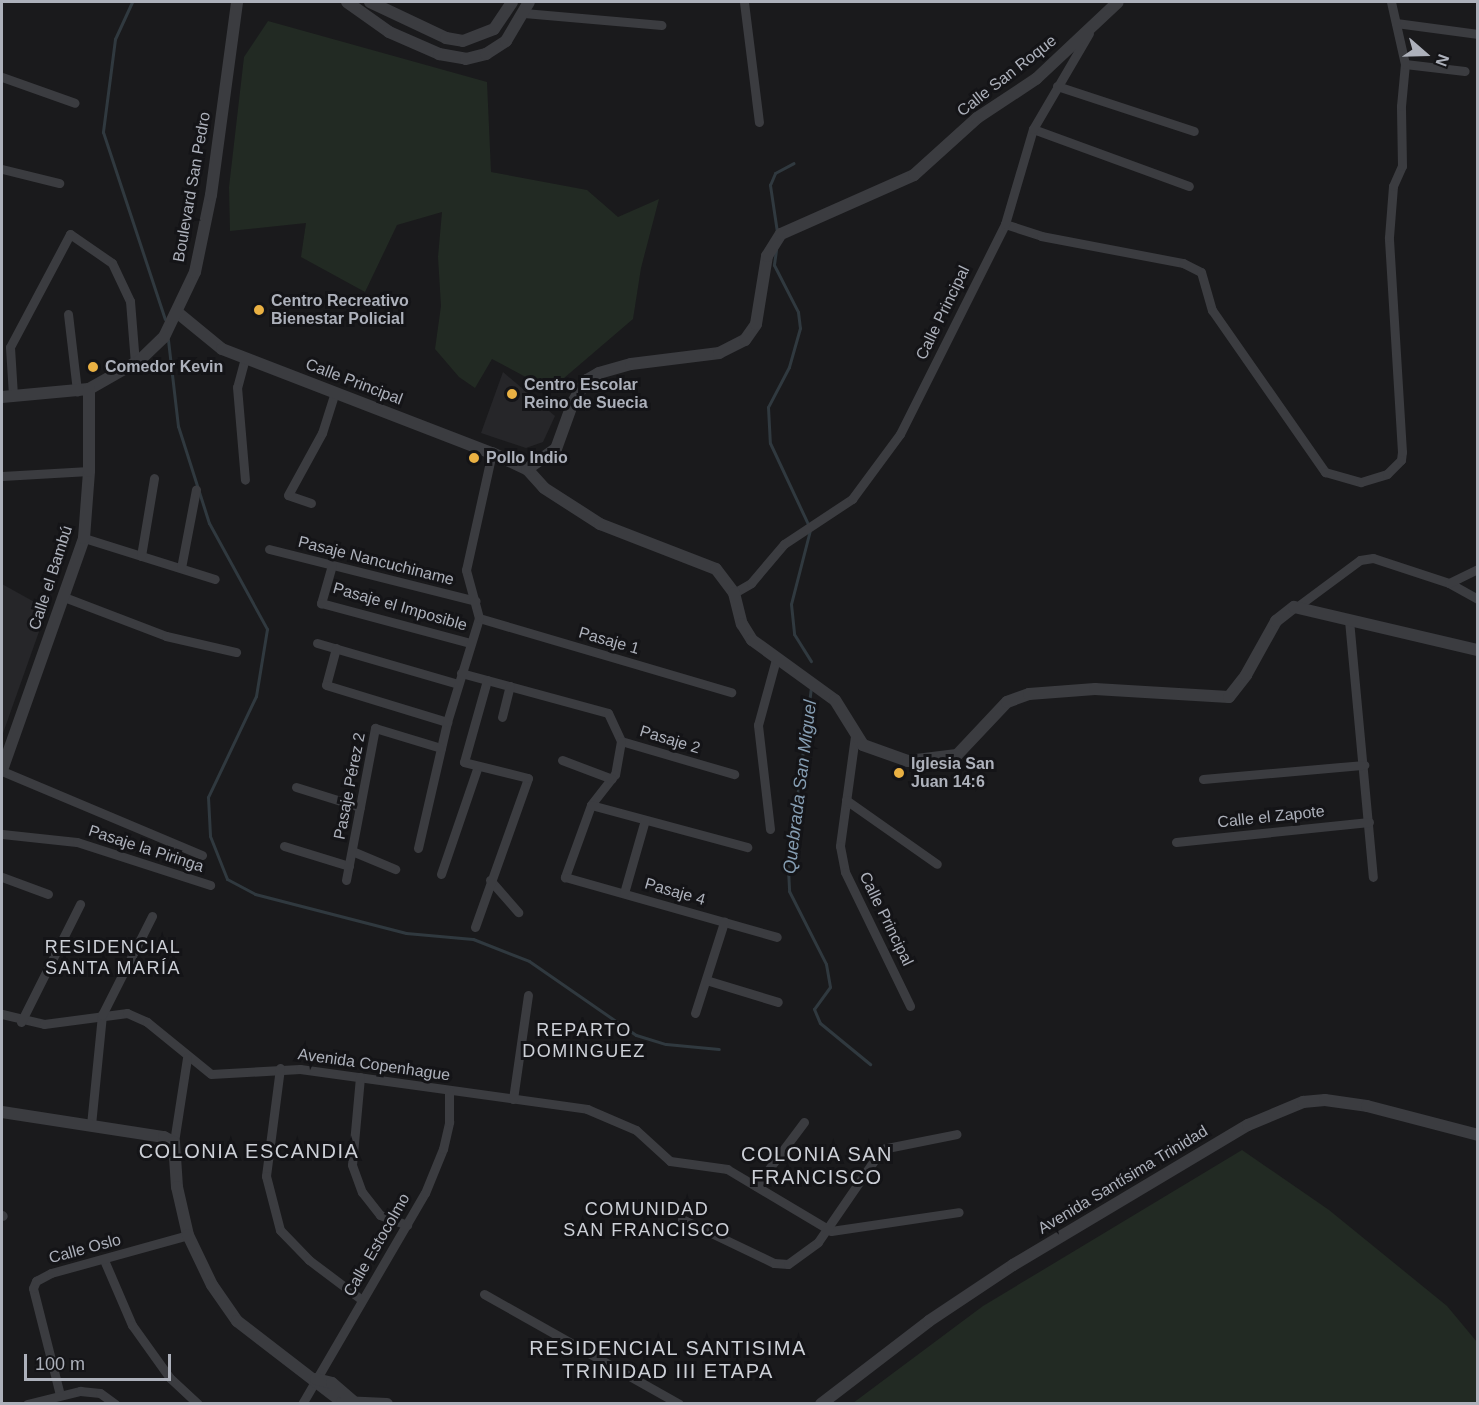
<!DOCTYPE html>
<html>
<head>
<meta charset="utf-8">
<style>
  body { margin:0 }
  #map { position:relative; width:1479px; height:1405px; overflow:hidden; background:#1a1a1c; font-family:Helvetica,sans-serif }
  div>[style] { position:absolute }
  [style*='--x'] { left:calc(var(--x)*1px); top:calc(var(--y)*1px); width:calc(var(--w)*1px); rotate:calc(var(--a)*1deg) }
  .built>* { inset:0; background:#262629 }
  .green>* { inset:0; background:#222a23 }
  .stream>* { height:3px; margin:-1.5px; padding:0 1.5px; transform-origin:1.5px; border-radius:1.5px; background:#30393f }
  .minor>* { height:9px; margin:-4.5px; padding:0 4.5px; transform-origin:4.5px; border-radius:4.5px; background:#3b3c40 }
  .tertiary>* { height:12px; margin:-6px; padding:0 6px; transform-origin:6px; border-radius:6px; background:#3b3c40 }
  .dots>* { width:16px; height:16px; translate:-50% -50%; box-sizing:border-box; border:3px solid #141417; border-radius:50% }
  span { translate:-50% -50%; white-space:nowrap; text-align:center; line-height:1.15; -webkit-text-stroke:6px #141417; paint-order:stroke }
  .street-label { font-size:16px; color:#adb1bb }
  .poi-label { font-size:16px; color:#adb1bb; font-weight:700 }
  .left { translate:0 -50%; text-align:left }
  .water-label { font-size:18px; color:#869eb3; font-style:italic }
  .neighbourhood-label { font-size:18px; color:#cdd0d7; letter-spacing:1.5px }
  .quarter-label { font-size:20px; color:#cdd0d7; letter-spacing:1.5px }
  .frame { position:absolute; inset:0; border:3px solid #adb1bb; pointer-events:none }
  .north { position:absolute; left:1395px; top:24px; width:60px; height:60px; -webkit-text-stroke:4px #141417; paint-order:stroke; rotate:110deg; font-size:16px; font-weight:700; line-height:24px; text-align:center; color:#adb1bb }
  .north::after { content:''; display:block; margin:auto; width:21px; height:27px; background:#adb1bb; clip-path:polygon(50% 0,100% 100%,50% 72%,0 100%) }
  .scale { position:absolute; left:24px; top:1354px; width:147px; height:27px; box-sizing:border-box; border:3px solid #adb1bb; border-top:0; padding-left:8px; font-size:18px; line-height:21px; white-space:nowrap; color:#adb1bb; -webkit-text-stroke:4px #141417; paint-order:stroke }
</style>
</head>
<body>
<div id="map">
  <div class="built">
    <div style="clip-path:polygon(503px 372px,555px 416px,543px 442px,526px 448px,481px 433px)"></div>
    <div style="clip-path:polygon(2px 584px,47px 609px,2px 736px)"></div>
  </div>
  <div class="green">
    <div style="clip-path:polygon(268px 21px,487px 82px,491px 172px,587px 190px,618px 217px,659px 199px,641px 268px,633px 319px,550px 390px,492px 359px,475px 388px,459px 377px,435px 349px,441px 306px,438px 257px,442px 212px,397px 225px,365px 292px,301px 257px,306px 223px,230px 231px,229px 187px,244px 57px)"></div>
    <div style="clip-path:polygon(1242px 1150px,1329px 1210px,1447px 1306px,1477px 1342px,1477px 1403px,853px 1403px,983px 1306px)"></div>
  </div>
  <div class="stream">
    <div style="--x:132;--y:2;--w:41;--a:114.7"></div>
    <div style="--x:115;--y:39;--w:94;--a:97.4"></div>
    <div style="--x:103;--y:132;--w:197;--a:71.7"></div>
    <div style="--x:777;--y:232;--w:48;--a:-98.5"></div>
    <div style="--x:770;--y:185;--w:13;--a:-67"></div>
    <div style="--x:775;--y:173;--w:21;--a:-28"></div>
    <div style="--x:776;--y:250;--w:15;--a:98"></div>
    <div style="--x:774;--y:265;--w:53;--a:62.9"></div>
    <div style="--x:798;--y:312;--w:16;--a:83"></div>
    <div style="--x:800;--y:328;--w:41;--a:105.8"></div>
    <div style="--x:789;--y:367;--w:45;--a:117.7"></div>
    <div style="--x:768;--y:407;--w:36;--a:87"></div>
    <div style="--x:770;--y:443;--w:89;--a:64.9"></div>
    <div style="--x:168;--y:340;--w:87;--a:83.4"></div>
    <div style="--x:178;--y:426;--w:102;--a:72.3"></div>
    <div style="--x:209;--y:523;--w:121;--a:61.3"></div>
    <div style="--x:267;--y:629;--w:68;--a:99.3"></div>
    <div style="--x:256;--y:696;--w:112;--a:115.4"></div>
    <div style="--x:208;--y:797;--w:39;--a:87"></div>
    <div style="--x:210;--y:836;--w:46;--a:68.4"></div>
    <div style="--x:227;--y:879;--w:32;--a:28"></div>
    <div style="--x:255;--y:894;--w:156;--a:14.5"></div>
    <div style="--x:406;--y:933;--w:67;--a:5.1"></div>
    <div style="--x:473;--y:939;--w:60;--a:21.4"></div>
    <div style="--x:529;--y:961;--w:130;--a:34.7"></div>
    <div style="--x:636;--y:1035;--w:31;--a:17"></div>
    <div style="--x:666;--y:1044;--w:53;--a:5.4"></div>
    <div style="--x:810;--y:530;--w:76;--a:104.4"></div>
    <div style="--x:791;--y:604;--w:30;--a:84"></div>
    <div style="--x:794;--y:634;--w:32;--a:58"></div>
    <div style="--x:811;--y:687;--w:183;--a:97.2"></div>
    <div style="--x:788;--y:869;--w:22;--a:87"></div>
    <div style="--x:789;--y:891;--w:82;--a:63.1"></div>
    <div style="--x:826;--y:964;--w:23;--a:80"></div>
    <div style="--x:830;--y:987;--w:27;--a:126"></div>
    <div style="--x:814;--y:1009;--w:15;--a:67"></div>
    <div style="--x:820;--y:1023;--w:65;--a:39.4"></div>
  </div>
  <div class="minor">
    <div style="--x:744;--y:2;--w:121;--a:82.9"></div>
    <div style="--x:524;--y:13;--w:138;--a:5"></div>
    <div style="--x:1396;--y:23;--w:83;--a:7.6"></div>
    <div style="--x:1405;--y:64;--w:60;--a:6.7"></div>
    <div style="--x:2;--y:77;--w:77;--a:19.6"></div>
    <div style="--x:1057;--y:86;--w:144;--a:18.2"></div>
    <div style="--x:1033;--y:129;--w:166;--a:20.1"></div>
    <div style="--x:2;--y:169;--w:59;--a:13.8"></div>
    <div style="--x:1005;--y:224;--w:38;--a:18"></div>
    <div style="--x:1041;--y:236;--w:145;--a:10.8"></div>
    <div style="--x:1183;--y:263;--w:20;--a:27"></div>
    <div style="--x:1201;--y:272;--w:40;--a:74"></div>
    <div style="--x:1212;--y:310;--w:198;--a:55.1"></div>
    <div style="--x:1325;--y:472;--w:37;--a:16"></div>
    <div style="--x:1361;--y:482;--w:27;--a:-17"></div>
    <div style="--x:1387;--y:474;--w:20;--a:-45"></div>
    <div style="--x:1401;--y:460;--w:8;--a:-83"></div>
    <div style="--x:1402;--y:452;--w:215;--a:-93.5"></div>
    <div style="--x:1389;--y:237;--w:51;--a:-85.5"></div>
    <div style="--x:1393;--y:186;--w:22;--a:-66"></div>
    <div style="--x:1402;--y:166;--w:60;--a:-91"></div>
    <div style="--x:1401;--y:106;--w:42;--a:-84.6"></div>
    <div style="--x:1405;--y:64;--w:64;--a:-102.7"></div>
    <div style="--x:68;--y:314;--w:78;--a:83.3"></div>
    <div style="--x:245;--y:358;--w:30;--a:105"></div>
    <div style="--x:237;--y:387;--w:93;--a:85.1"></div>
    <div style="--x:13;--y:395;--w:48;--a:-93.6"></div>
    <div style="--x:10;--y:347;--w:128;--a:-62"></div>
    <div style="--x:70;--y:234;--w:51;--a:34.6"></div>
    <div style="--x:112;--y:263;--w:42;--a:64.7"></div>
    <div style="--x:130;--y:301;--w:62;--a:85.4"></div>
    <div style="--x:2;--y:476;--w:87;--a:-3.3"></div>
    <div style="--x:311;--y:503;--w:24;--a:-161"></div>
    <div style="--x:288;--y:495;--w:71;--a:-61.3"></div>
    <div style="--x:322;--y:433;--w:43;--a:-72.4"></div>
    <div style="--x:84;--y:538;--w:137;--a:17.4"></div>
    <div style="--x:269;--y:549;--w:213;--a:14.1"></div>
    <div style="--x:141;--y:556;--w:79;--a:-80.5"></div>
    <div style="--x:332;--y:565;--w:40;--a:106"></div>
    <div style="--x:321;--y:603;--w:154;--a:15"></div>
    <div style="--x:181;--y:568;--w:80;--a:-79.2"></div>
    <div style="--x:1449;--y:583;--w:33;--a:29"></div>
    <div style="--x:734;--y:593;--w:20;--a:-30"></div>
    <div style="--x:751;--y:583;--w:51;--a:-49.8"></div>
    <div style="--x:784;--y:544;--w:82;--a:-33.5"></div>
    <div style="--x:852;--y:499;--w:81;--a:-53.6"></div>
    <div style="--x:900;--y:434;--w:235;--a:-63.4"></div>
    <div style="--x:1005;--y:224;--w:99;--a:-73.6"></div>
    <div style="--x:1033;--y:129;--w:111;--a:-59.7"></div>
    <div style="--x:64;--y:597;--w:109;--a:20.9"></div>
    <div style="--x:166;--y:636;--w:72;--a:12.9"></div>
    <div style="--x:1298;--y:606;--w:77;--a:-36.6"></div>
    <div style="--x:1360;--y:560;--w:13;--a:-9"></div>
    <div style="--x:1373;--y:558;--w:80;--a:18.2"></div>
    <div style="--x:1449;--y:583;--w:32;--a:-26"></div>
    <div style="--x:479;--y:618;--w:263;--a:16.4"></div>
    <div style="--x:1349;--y:620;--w:258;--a:84.7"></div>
    <div style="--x:317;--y:643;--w:147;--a:16.2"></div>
    <div style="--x:336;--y:648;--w:38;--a:105"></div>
    <div style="--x:326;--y:685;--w:127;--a:17"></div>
    <div style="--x:461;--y:673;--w:152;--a:15.2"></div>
    <div style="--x:608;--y:713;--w:31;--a:65"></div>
    <div style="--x:621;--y:741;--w:118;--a:16.3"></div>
    <div style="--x:502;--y:717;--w:32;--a:-76"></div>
    <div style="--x:855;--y:736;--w:111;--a:97.8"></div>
    <div style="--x:840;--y:846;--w:26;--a:79"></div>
    <div style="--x:845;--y:872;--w:149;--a:64.1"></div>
    <div style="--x:621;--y:741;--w:34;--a:100"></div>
    <div style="--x:615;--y:774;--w:39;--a:128"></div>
    <div style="--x:591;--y:805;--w:77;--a:109.9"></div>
    <div style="--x:565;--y:877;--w:220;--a:15.8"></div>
    <div style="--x:562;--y:760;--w:53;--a:20.8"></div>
    <div style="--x:2;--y:771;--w:217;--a:22.8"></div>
    <div style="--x:1203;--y:779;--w:162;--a:-5"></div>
    <div style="--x:296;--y:787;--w:67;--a:17.4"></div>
    <div style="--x:846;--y:800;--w:111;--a:35.1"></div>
    <div style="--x:591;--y:805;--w:162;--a:15.1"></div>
    <div style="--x:770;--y:829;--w:105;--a:-96.6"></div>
    <div style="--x:758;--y:725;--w:68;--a:-74.7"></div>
    <div style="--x:2;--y:834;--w:75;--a:6.1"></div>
    <div style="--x:77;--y:842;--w:140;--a:17.9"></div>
    <div style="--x:1176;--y:842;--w:194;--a:-5.9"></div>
    <div style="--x:284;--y:846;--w:68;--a:17.1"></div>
    <div style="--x:418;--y:848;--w:129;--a:-77"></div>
    <div style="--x:447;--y:722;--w:109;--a:-72.9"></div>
    <div style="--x:479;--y:618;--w:50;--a:-105.2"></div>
    <div style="--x:466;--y:570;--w:120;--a:-77.5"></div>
    <div style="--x:352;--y:851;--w:47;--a:22.7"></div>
    <div style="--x:441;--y:874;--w:114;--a:-71.1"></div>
    <div style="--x:2;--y:877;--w:49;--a:20.3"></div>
    <div style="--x:346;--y:880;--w:155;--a:-79.2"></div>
    <div style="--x:375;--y:728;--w:69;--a:16.9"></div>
    <div style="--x:490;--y:880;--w:43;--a:48.8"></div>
    <div style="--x:624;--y:893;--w:76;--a:-74"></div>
    <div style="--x:475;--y:927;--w:158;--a:-70.4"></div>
    <div style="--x:528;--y:778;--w:66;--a:-166"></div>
    <div style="--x:464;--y:762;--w:85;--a:-74.3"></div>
    <div style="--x:706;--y:980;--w:75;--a:17"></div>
    <div style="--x:695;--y:1013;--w:96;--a:-72.3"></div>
    <div style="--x:2;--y:1014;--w:43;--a:13.4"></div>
    <div style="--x:44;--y:1024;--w:84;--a:-7.5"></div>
    <div style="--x:127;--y:1013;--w:22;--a:24"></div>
    <div style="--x:147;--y:1022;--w:82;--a:39.1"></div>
    <div style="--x:211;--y:1074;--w:89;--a:-3.2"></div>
    <div style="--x:300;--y:1069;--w:290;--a:7.9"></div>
    <div style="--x:587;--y:1109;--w:53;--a:23.2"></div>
    <div style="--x:636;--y:1130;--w:46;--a:42.4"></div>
    <div style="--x:670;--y:1161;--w:58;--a:8"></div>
    <div style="--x:727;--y:1169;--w:121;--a:30.8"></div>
    <div style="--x:831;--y:1231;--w:129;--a:-8.4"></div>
    <div style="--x:21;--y:1022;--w:132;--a:-63.4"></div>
    <div style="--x:280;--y:1068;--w:109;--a:97.4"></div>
    <div style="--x:266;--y:1176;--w:56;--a:75.5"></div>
    <div style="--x:280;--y:1230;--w:42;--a:46"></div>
    <div style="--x:309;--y:1260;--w:66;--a:37"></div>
    <div style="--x:360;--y:1077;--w:88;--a:95.2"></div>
    <div style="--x:352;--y:1165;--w:29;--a:70"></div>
    <div style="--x:362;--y:1192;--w:29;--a:52"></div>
    <div style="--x:380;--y:1215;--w:29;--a:20"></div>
    <div style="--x:513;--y:1099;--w:105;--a:-81.8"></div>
    <div style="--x:91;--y:1125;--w:111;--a:-84.3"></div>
    <div style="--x:102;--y:1015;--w:111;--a:-63.2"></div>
    <div style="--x:174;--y:1142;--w:85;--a:-81.2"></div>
    <div style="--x:756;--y:1186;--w:80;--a:-53.1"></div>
    <div style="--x:2;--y:1215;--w:1;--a:45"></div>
    <div style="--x:682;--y:1219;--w:102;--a:25.6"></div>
    <div style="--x:774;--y:1263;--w:14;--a:4"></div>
    <div style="--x:788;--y:1264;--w:37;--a:-36"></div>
    <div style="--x:818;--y:1242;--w:113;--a:-55.5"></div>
    <div style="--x:882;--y:1149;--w:76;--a:-11.3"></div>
    <div style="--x:104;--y:1260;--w:71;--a:66.7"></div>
    <div style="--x:132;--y:1325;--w:65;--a:54.4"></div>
    <div style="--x:170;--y:1378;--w:38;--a:43"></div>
    <div style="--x:484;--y:1294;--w:224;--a:29.4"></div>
    <div style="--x:60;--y:1395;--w:110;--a:-104.2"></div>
    <div style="--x:33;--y:1288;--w:8;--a:-67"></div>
    <div style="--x:36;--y:1281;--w:17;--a:-28"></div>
    <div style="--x:51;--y:1273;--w:142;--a:-15.5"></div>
    <div style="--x:27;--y:1404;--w:55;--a:-13.8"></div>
    <div style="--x:80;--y:1391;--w:20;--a:6"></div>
    <div style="--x:100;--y:1393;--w:19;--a:36"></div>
    <div style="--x:302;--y:1404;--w:244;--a:-59.8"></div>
    <div style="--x:425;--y:1193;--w:48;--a:-67.8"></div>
    <div style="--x:443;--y:1149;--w:28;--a:-77"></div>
    <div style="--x:449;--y:1122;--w:31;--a:-90"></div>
  </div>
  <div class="tertiary">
    <div style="--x:347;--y:2;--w:52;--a:35.5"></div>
    <div style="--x:389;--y:32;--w:55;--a:23.7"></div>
    <div style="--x:439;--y:54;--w:27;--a:10"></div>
    <div style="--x:466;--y:59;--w:21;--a:-14"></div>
    <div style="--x:486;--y:54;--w:24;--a:-33"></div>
    <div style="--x:506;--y:41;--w:45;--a:-59.5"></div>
    <div style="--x:370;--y:2;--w:84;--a:25.3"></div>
    <div style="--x:446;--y:38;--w:17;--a:10"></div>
    <div style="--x:463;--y:41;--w:33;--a:-21"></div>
    <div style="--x:494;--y:29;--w:32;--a:-56"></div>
    <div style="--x:178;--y:313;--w:57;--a:39.3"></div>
    <div style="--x:222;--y:349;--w:289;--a:21.1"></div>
    <div style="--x:492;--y:453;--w:38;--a:25"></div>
    <div style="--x:527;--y:469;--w:25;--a:48"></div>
    <div style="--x:544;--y:488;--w:67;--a:32.7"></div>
    <div style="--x:600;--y:524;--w:124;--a:21.2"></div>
    <div style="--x:716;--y:569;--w:30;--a:53"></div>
    <div style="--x:734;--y:593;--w:32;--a:76"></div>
    <div style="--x:742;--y:624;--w:19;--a:58"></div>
    <div style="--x:752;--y:640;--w:102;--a:35.9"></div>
    <div style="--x:835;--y:700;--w:53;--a:58.1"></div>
    <div style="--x:863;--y:745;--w:48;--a:19.6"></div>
    <div style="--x:908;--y:761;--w:49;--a:-7"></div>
    <div style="--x:957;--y:755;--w:73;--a:-46.7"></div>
    <div style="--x:1007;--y:702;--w:23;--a:-20"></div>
    <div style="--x:1029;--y:694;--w:66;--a:-4.3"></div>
    <div style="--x:1095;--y:689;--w:134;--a:3.4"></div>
    <div style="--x:1229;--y:697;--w:28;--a:-52"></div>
    <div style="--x:1246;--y:675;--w:62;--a:-60.9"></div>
    <div style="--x:1276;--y:621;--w:23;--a:-38"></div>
    <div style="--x:1294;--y:607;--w:189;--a:13.2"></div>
    <div style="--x:2;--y:397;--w:87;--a:-5.3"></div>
    <div style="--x:89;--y:389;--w:59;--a:-29.6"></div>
    <div style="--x:140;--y:360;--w:33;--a:-44"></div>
    <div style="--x:164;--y:337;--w:72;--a:-64.5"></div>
    <div style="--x:195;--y:272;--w:79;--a:-78.3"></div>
    <div style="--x:211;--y:195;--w:195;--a:-82.3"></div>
    <div style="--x:527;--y:469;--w:35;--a:-35"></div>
    <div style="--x:556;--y:449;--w:50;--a:-70.1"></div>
    <div style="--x:573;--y:402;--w:26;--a:-58"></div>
    <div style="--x:587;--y:380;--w:14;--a:-30"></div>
    <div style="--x:599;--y:373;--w:33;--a:-16"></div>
    <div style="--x:631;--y:364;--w:89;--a:-7.1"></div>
    <div style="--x:719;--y:353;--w:29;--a:-27"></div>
    <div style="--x:745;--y:340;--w:19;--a:-55"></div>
    <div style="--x:756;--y:324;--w:69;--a:-80.8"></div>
    <div style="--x:767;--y:256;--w:26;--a:-58"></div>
    <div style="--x:781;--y:234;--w:145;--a:-23.9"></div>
    <div style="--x:914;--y:175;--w:85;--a:-42.1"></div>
    <div style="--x:977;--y:118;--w:71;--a:-33.5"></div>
    <div style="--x:1036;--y:79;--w:112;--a:-43.2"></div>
    <div style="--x:2;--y:770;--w:246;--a:-70.5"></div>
    <div style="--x:84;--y:538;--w:67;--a:-85.7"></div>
    <div style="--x:89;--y:471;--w:82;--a:-90"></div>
    <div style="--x:2;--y:1112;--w:164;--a:8.8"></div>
    <div style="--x:164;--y:1137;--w:11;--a:27"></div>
    <div style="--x:174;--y:1142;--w:45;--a:86.2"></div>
    <div style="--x:177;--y:1187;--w:49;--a:77.1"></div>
    <div style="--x:188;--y:1235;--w:55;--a:64.4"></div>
    <div style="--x:212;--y:1285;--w:44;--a:55.2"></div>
    <div style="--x:237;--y:1321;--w:133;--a:37.6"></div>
    <div style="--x:342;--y:1402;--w:45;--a:2.5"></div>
    <div style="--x:316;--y:1379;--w:16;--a:14"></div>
    <div style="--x:332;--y:1383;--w:28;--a:41"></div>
    <div style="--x:821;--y:1404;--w:136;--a:-37.5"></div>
    <div style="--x:929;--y:1321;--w:101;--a:-33.7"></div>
    <div style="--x:1013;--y:1265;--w:274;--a:-30.8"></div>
    <div style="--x:1248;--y:1125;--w:60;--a:-22.7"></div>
    <div style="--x:1303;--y:1102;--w:22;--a:-5"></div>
    <div style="--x:1325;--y:1100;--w:42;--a:8.1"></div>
    <div style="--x:1367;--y:1106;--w:115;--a:14.6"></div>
  </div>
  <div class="dots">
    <div style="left:259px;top:310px;background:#eab143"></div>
    <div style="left:93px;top:367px;background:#eab143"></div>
    <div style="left:512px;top:394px;background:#eab143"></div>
    <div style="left:474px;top:458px;background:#eab143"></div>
    <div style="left:899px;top:773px;background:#eab143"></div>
  </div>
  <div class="street-label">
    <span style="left:1007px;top:76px;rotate:-38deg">Calle San Roque</span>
    <span style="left:192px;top:187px;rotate:-80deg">Boulevard San Pedro</span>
    <span style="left:943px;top:313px;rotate:-64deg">Calle Principal</span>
    <span style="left:354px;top:382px;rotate:21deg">Calle Principal</span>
    <span style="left:376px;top:561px;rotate:14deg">Pasaje Nancuchiname</span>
    <span style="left:51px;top:578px;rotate:-72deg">Calle el Bambú</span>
    <span style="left:400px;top:607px;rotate:16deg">Pasaje el Imposible</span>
    <span style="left:609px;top:641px;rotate:16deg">Pasaje 1</span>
    <span style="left:670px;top:740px;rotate:17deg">Pasaje 2</span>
    <span style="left:350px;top:786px;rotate:-79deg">Pasaje Pérez 2</span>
    <span style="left:1271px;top:817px;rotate:-6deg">Calle el Zapote</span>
    <span style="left:146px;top:849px;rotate:18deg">Pasaje la Piringa</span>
    <span style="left:675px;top:892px;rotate:16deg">Pasaje 4</span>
    <span style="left:886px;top:919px;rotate:64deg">Calle Principal</span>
    <span style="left:374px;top:1065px;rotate:8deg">Avenida Copenhague</span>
    <span style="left:1123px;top:1180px;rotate:-31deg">Avenida Santísima Trinidad</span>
    <span style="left:377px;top:1245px;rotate:-60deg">Calle Estocolmo</span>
    <span style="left:85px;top:1249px;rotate:-15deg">Calle Oslo</span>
  </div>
  <div class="poi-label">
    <span class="left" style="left:271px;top:310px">Centro Recreativo<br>Bienestar Policial</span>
    <span class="left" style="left:105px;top:367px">Comedor Kevin</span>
    <span class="left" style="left:524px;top:394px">Centro Escolar<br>Reino de Suecia</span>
    <span class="left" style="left:486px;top:458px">Pollo Indio</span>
    <span class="left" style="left:911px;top:773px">Iglesia San<br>Juan 14:6</span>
  </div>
  <div class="water-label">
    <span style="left:800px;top:787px;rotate:-83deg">Quebrada San Miguel</span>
  </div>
  <div class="neighbourhood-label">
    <span style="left:113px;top:958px">RESIDENCIAL<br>SANTA MARÍA</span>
    <span style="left:584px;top:1041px">REPARTO<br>DOMINGUEZ</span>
    <span style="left:647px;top:1220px">COMUNIDAD<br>SAN FRANCISCO</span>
  </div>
  <div class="quarter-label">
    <span style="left:249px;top:1151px">COLONIA ESCANDIA</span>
    <span style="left:817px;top:1166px">COLONIA SAN<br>FRANCISCO</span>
    <span style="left:668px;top:1360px">RESIDENCIAL SANTISIMA<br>TRINIDAD III ETAPA</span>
  </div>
  <div class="frame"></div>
  <div class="north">N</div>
  <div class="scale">100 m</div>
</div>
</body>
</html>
